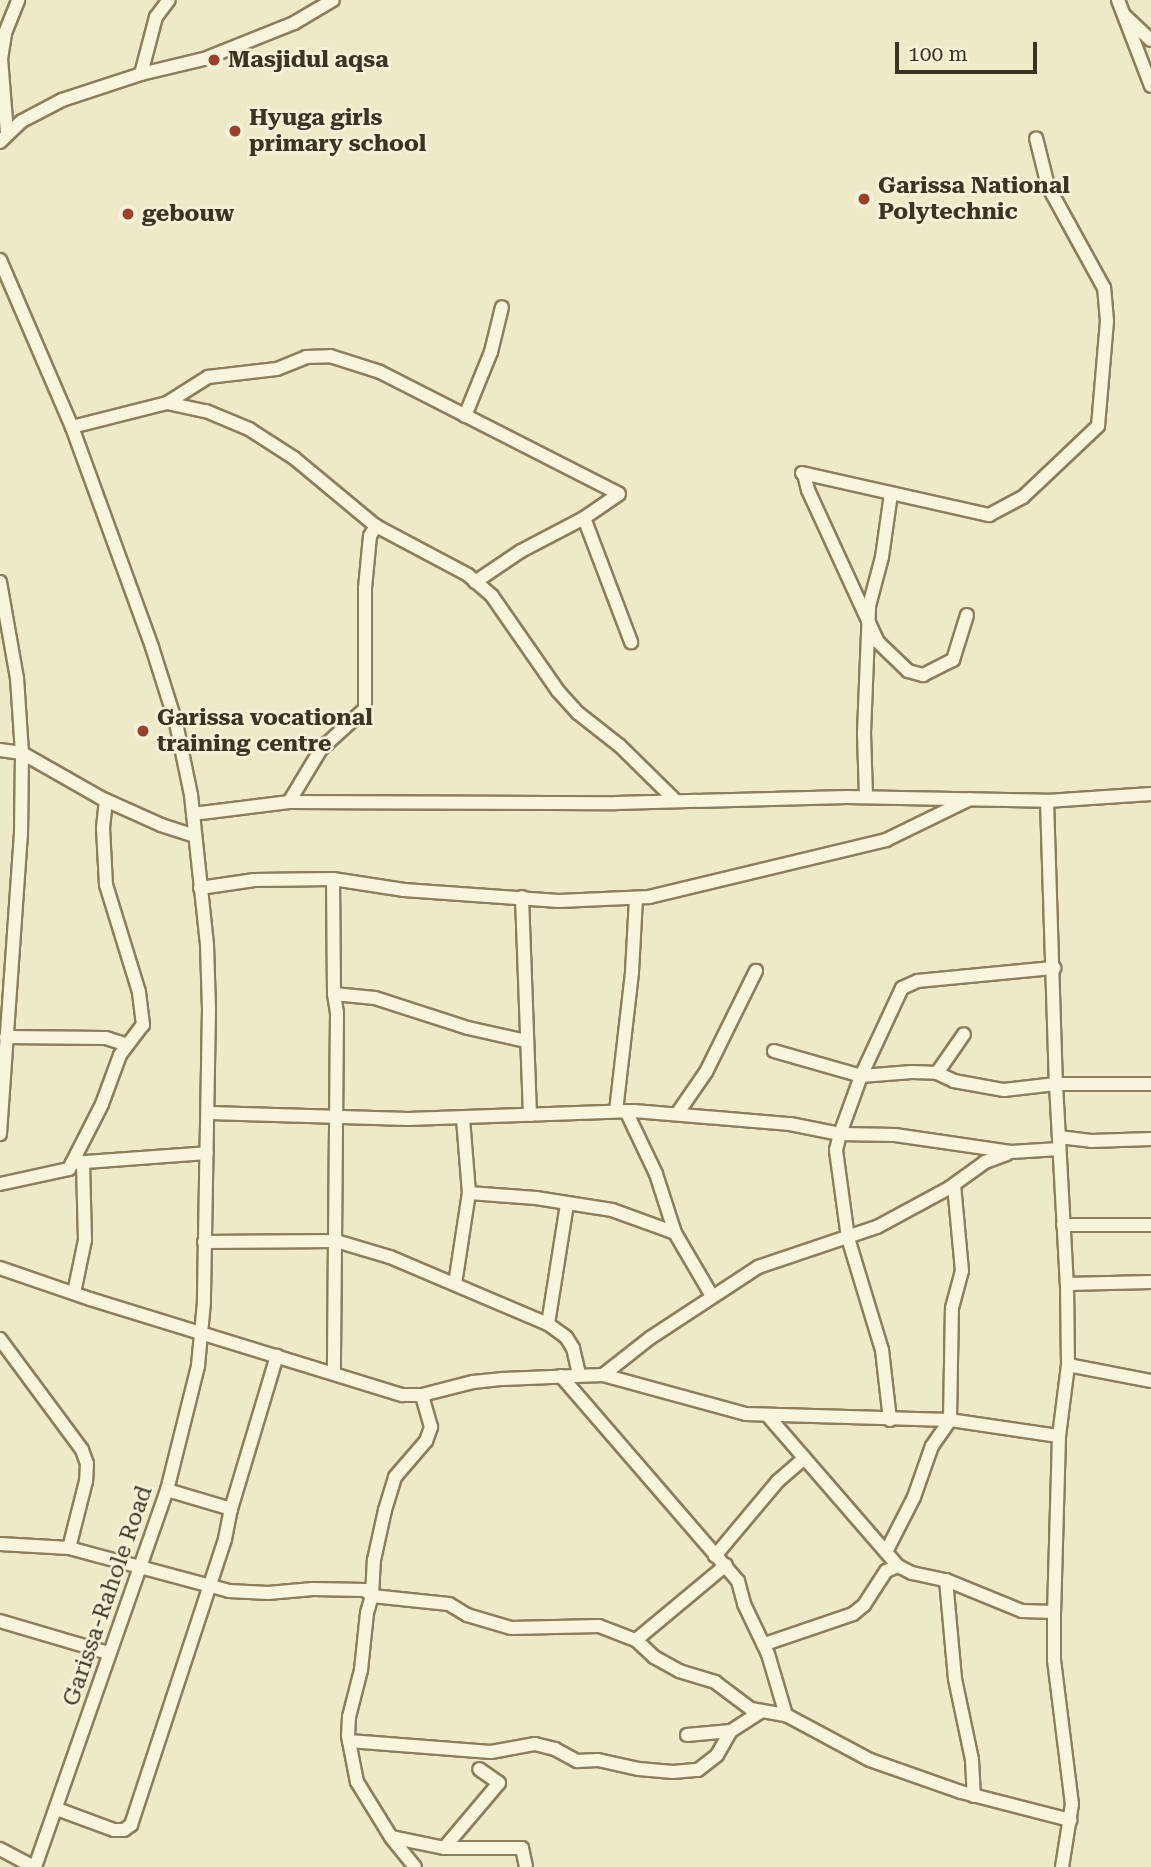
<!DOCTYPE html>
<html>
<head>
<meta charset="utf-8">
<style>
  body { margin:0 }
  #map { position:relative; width:1151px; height:1867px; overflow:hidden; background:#eeeac9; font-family:"Roboto Serif",serif }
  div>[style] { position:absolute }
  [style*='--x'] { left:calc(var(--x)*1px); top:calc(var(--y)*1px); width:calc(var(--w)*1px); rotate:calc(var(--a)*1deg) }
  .roads { filter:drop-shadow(2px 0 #8b7e5e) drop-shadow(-2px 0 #8b7e5e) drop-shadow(0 2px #8b7e5e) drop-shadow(0 -2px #8b7e5e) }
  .minor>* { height:12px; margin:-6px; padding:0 6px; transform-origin:6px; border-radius:6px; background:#f9f5dd }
  .dots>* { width:19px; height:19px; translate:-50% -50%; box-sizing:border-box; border:4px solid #f6f2d9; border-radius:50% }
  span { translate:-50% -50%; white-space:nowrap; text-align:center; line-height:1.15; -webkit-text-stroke:5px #f6f2d9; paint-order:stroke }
  .poi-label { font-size:23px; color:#3c3321; font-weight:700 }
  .left { translate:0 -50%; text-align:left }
  .street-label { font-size:23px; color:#3c3321 }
  .scale { position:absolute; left:895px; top:42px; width:142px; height:32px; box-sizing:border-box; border:4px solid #3c3321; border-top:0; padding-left:9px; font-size:21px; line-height:24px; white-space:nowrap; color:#3c3321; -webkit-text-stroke:5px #f6f2d9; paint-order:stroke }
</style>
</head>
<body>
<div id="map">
  <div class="roads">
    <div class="minor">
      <div style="--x:1118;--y:0;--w:92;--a:69"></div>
      <div style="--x:1125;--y:16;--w:35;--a:43"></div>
      <div style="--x:141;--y:74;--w:59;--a:-75.3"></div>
      <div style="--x:156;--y:17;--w:21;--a:-53"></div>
      <div style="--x:7;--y:133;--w:74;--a:-94.6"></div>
      <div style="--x:1;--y:59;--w:26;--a:-81"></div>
      <div style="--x:5;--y:33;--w:35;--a:-68"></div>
      <div style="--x:0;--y:142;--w:30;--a:-44"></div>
      <div style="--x:22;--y:121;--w:45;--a:-27.7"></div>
      <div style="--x:62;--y:100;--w:83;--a:-18.2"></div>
      <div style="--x:141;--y:74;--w:65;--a:-13.4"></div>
      <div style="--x:204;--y:59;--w:97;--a:-21.8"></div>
      <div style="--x:294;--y:23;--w:45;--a:-30.5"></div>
      <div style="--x:0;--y:260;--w:182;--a:66.7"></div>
      <div style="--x:72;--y:427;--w:234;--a:70"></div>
      <div style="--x:152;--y:647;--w:80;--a:72.5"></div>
      <div style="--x:176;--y:723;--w:74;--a:78.2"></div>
      <div style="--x:191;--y:795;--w:151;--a:83.9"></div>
      <div style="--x:207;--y:945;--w:64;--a:88.2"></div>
      <div style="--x:209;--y:1009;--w:293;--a:91"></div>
      <div style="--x:204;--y:1302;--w:64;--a:95.4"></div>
      <div style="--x:198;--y:1366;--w:128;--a:104"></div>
      <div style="--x:167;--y:1490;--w:399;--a:109.3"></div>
      <div style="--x:167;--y:403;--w:40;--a:12"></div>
      <div style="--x:206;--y:411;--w:47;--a:22.7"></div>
      <div style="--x:249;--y:429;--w:54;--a:32.8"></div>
      <div style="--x:294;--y:458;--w:107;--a:39.7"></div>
      <div style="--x:376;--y:526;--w:104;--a:28"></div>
      <div style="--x:468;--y:575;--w:32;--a:41"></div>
      <div style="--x:492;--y:596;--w:116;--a:55.2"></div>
      <div style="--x:558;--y:691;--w:30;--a:48"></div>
      <div style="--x:578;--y:713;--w:53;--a:38.2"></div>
      <div style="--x:620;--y:746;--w:77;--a:44.5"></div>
      <div style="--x:465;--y:416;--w:69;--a:-67.9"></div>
      <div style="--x:491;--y:352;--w:46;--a:-76.3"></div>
      <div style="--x:72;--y:427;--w:98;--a:-14.2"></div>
      <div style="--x:167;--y:403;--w:49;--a:-32.4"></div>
      <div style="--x:208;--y:377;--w:69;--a:-6.6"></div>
      <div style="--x:277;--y:369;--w:31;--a:-22"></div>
      <div style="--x:306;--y:357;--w:24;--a:-2"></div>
      <div style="--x:330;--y:356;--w:52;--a:17.7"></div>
      <div style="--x:380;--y:372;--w:268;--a:27"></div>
      <div style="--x:802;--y:473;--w:192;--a:12.7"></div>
      <div style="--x:989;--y:515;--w:38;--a:-28"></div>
      <div style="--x:1023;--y:497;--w:103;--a:-43.4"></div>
      <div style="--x:1098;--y:426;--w:105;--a:-85.1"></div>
      <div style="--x:1107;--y:321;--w:33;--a:-95"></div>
      <div style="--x:1104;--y:288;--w:116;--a:-118.8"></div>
      <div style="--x:1048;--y:186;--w:49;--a:-104"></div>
      <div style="--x:804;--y:474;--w:16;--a:76"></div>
      <div style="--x:808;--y:490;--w:167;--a:65.3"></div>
      <div style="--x:878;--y:642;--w:42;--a:44"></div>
      <div style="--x:908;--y:671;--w:16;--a:15"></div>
      <div style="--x:923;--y:675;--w:34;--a:-27"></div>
      <div style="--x:953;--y:660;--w:47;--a:-72.7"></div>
      <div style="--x:584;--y:518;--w:133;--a:69.2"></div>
      <div style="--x:0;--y:582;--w:97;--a:80"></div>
      <div style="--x:17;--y:678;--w:75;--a:86.2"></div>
      <div style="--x:22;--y:753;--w:80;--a:90.7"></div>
      <div style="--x:21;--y:833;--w:302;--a:94"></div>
      <div style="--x:475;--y:582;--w:55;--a:-34"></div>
      <div style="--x:521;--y:551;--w:71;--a:-27.6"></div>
      <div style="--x:584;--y:518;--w:42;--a:-34.4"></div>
      <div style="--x:0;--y:750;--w:22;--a:8"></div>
      <div style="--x:22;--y:753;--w:91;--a:29.7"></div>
      <div style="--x:101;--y:798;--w:66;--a:24.2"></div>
      <div style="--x:161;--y:825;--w:35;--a:18"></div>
      <div style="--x:866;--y:797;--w:64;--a:-91.8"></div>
      <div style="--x:864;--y:733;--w:127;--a:-87.7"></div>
      <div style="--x:869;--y:606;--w:51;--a:-75.1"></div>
      <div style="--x:882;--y:557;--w:64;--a:-81.9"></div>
      <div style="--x:1047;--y:801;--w:283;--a:88.2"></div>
      <div style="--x:1056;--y:1084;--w:200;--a:86.9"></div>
      <div style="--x:1067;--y:1284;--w:81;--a:89.3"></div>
      <div style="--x:1068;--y:1365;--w:72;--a:97.2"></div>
      <div style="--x:1059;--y:1436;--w:176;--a:91.6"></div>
      <div style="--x:1054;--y:1612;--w:48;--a:90"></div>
      <div style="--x:1054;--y:1660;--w:145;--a:82.9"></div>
      <div style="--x:1072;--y:1804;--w:64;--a:99"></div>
      <div style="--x:289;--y:802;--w:62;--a:-58.9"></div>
      <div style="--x:321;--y:749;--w:59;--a:-42.3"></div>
      <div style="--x:365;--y:709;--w:121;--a:-90"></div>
      <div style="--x:365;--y:588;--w:52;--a:-84.5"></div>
      <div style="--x:370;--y:536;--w:12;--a:-59"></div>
      <div style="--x:193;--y:814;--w:97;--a:-7.1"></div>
      <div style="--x:289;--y:802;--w:327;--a:0.2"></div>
      <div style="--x:616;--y:803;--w:231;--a:-1.5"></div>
      <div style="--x:847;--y:797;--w:200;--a:1.1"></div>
      <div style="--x:1047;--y:801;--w:104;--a:-3.9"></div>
      <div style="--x:333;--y:879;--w:115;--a:89.5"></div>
      <div style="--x:334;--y:994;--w:19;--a:81"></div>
      <div style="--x:337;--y:1013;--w:360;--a:90.5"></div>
      <div style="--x:200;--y:888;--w:55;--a:-8.4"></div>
      <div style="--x:254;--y:880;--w:79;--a:-0.7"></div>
      <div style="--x:333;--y:879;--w:72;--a:8.8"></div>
      <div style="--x:404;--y:890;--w:155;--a:4.1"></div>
      <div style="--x:559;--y:901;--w:90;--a:-2.5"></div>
      <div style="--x:649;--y:897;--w:244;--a:-13.5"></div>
      <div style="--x:886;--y:840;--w:93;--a:-26"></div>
      <div style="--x:522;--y:897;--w:218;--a:87.9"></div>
      <div style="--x:334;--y:994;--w:41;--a:5.6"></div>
      <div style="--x:375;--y:998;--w:98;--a:17.9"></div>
      <div style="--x:468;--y:1028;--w:59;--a:12.6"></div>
      <div style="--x:6;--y:1037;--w:100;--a:0.6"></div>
      <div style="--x:106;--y:1038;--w:22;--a:18"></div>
      <div style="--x:774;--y:1051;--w:91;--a:16"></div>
      <div style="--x:861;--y:1076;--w:51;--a:-4.5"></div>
      <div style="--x:912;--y:1072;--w:25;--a:2"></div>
      <div style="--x:937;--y:1073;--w:19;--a:25"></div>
      <div style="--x:954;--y:1081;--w:51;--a:10.2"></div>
      <div style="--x:1004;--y:1090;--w:52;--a:-6.6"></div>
      <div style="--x:1056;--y:1084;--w:95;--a:0"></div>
      <div style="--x:937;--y:1073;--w:47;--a:-55.3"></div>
      <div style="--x:616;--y:1111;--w:140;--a:-83.4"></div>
      <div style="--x:632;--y:972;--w:74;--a:-86.9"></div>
      <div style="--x:626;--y:1111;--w:70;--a:64.5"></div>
      <div style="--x:656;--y:1174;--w:62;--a:72.1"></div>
      <div style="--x:209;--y:1113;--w:199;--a:1.7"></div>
      <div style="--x:408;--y:1119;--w:226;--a:-2"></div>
      <div style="--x:634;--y:1111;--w:157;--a:4.8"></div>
      <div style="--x:790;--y:1124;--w:51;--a:11.3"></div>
      <div style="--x:840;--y:1134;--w:55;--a:1"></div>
      <div style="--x:895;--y:1135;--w:117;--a:8.3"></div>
      <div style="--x:1011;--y:1152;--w:48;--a:-3.6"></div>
      <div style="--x:677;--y:1114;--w:51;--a:-55.4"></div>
      <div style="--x:706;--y:1072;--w:113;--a:-63.7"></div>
      <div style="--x:1059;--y:1137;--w:32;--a:7"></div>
      <div style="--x:1091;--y:1141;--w:60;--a:-1.9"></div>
      <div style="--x:72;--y:1163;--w:66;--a:-63"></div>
      <div style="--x:102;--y:1104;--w:52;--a:-69.8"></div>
      <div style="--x:120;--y:1055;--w:38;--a:-53"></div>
      <div style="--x:143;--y:1025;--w:33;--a:-97"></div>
      <div style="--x:139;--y:992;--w:112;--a:-107.1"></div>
      <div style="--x:106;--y:885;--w:57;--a:-93"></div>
      <div style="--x:103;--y:828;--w:28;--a:-84"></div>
      <div style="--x:0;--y:1184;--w:71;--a:-12.3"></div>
      <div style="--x:69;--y:1169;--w:7;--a:-63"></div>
      <div style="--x:72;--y:1163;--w:135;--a:-4.2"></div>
      <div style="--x:469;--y:1193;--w:67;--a:4.3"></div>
      <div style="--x:536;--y:1198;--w:77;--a:9"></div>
      <div style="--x:612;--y:1210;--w:62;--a:19.9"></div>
      <div style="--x:670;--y:1231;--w:5;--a:22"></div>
      <div style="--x:675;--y:1233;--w:73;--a:59.6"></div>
      <div style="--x:1063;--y:1225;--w:88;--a:0"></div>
      <div style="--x:204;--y:1242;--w:132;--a:-0.4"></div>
      <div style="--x:336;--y:1241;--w:56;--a:16.5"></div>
      <div style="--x:390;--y:1257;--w:172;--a:23"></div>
      <div style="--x:548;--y:1324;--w:22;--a:36"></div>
      <div style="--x:566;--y:1337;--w:13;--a:58"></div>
      <div style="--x:573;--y:1348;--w:27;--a:77"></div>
      <div style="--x:0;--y:1268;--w:95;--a:19"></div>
      <div style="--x:90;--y:1299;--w:327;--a:17.1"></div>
      <div style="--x:403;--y:1395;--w:19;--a:0"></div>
      <div style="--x:422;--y:1395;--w:53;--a:-14.3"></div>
      <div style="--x:473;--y:1382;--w:30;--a:-6"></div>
      <div style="--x:503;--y:1379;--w:100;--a:-2.3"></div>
      <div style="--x:603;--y:1375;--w:148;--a:15.3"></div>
      <div style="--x:746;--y:1414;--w:204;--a:1.7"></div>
      <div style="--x:950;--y:1420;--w:110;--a:8.4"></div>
      <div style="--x:455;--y:1284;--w:92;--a:-81.3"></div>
      <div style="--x:469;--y:1193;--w:75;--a:-94.6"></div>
      <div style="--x:1067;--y:1284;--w:84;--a:-1.4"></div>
      <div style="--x:74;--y:1293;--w:54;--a:-78.3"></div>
      <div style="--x:85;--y:1240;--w:76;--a:-91.5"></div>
      <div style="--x:548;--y:1324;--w:121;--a:-81"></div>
      <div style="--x:0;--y:1339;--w:138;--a:53.5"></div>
      <div style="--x:82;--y:1450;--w:15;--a:70"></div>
      <div style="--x:87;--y:1464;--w:17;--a:93"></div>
      <div style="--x:86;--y:1481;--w:69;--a:104.2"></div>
      <div style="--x:1068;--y:1365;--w:85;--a:10.9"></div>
      <div style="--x:603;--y:1375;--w:60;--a:-38.2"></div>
      <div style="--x:650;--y:1338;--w:129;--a:-33.3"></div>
      <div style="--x:758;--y:1267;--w:126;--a:-18.6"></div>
      <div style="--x:877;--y:1227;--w:82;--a:-28.4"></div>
      <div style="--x:949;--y:1188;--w:44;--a:-35.8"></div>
      <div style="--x:985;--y:1162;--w:23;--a:-20"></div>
      <div style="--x:561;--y:1376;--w:271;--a:49.2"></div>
      <div style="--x:738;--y:1581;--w:24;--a:75"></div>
      <div style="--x:744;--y:1604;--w:55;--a:64.4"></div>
      <div style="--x:768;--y:1654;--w:64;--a:73.6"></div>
      <div style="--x:786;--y:1715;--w:95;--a:28.2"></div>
      <div style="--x:870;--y:1760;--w:96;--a:19.4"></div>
      <div style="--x:961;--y:1792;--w:113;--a:14.4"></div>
      <div style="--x:768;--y:1416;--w:198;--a:49.1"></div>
      <div style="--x:898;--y:1566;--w:16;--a:27"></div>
      <div style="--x:912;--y:1573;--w:35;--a:12"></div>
      <div style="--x:946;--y:1580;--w:82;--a:22.2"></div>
      <div style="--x:1022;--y:1611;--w:32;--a:2"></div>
      <div style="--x:890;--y:1420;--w:70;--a:-96.5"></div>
      <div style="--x:882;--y:1350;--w:117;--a:-106.9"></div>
      <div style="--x:848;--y:1238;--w:89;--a:-97.8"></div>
      <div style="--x:836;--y:1150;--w:16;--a:-76"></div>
      <div style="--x:840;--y:1134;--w:62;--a:-70.1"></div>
      <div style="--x:861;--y:1076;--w:97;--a:-65"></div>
      <div style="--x:902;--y:988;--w:17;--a:-24"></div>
      <div style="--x:918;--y:981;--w:137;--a:-5.5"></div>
      <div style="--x:167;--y:1490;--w:67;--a:16.5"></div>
      <div style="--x:0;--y:1544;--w:69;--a:3.3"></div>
      <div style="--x:69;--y:1548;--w:166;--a:15"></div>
      <div style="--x:229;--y:1591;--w:39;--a:3"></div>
      <div style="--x:268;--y:1593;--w:45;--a:-5.1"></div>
      <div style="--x:313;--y:1589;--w:52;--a:1.1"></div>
      <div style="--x:365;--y:1590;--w:9;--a:41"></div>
      <div style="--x:372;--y:1596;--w:77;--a:5.9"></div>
      <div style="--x:449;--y:1604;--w:21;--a:31"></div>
      <div style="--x:467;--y:1615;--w:46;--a:16.5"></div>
      <div style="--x:511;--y:1628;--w:88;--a:-1.3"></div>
      <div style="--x:599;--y:1626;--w:40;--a:21"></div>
      <div style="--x:887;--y:1550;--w:59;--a:-63"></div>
      <div style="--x:914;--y:1497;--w:54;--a:-70.6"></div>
      <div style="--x:932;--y:1446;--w:32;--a:-55"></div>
      <div style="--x:950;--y:1420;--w:112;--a:-89"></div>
      <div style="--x:952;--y:1308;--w:38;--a:-75"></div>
      <div style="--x:962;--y:1271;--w:86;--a:-95.3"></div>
      <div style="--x:715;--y:1556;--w:98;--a:-50"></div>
      <div style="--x:778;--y:1481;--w:35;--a:-41"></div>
      <div style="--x:726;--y:1565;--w:117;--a:140.2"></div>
      <div style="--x:636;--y:1640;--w:25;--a:43"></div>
      <div style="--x:654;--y:1657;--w:29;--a:29"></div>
      <div style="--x:679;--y:1671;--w:38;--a:17"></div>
      <div style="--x:715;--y:1682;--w:45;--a:36.9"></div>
      <div style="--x:751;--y:1709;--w:36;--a:10"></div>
      <div style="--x:946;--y:1580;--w:99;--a:84.8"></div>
      <div style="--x:955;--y:1679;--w:83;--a:78.1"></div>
      <div style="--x:972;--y:1760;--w:36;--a:87"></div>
      <div style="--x:0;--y:1621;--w:114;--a:16.4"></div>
      <div style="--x:765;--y:1644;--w:93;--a:-18.8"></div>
      <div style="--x:853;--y:1614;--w:14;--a:-39"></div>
      <div style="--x:864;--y:1605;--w:40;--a:-57.1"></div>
      <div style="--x:886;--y:1571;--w:13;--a:-23"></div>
      <div style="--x:687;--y:1735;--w:44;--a:-5.2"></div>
      <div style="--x:731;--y:1731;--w:37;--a:-33"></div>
      <div style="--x:349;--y:1741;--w:142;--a:4.4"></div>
      <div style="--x:491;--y:1752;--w:45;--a:-10.3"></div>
      <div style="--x:535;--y:1744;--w:21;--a:14"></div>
      <div style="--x:555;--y:1749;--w:25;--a:29"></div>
      <div style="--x:577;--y:1761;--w:21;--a:-3"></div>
      <div style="--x:598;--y:1760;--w:42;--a:12.4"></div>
      <div style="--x:639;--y:1769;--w:34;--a:5"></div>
      <div style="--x:673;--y:1772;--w:25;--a:-5"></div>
      <div style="--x:698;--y:1770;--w:24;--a:-38"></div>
      <div style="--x:717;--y:1755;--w:28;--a:-60"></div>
      <div style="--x:57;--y:1809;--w:61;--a:20.2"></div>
      <div style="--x:114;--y:1830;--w:10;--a:0"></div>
      <div style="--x:124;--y:1830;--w:9;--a:-36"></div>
      <div style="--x:131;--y:1825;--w:301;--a:-71.8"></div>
      <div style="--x:225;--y:1539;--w:31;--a:-79"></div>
      <div style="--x:231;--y:1509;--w:160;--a:-73.3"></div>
      <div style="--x:391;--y:1837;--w:54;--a:11.7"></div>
      <div style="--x:444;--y:1848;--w:78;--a:0"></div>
      <div style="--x:522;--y:1848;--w:19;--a:78"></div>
      <div style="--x:444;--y:1848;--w:85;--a:-49.8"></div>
      <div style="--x:499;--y:1783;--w:24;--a:-145"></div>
      <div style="--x:0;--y:1849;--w:38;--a:28"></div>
      <div style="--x:415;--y:1867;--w:38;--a:-129"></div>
      <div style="--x:391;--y:1837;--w:65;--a:-121.7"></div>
      <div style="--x:357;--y:1782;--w:47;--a:-101.1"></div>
      <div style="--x:348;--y:1736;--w:19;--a:-87"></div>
      <div style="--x:349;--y:1717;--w:49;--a:-75.7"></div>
      <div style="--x:361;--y:1670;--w:57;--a:-84"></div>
      <div style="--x:367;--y:1613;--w:18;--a:-74"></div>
      <div style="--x:372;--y:1596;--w:36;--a:-87"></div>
      <div style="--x:374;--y:1560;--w:51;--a:-77.6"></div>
      <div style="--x:385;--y:1510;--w:34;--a:-73"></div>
      <div style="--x:395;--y:1477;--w:48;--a:-49.3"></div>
      <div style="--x:426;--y:1441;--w:15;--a:-70"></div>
      <div style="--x:431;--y:1427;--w:33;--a:-106"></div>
    </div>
  </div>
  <div class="dots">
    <div style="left:214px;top:60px;background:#9a402e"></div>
    <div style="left:235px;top:131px;background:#9a402e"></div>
    <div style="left:864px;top:199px;background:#9a402e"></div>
    <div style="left:128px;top:214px;background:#9a402e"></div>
    <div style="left:143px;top:731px;background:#9a402e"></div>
  </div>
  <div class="poi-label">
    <span class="left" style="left:228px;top:60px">Masjidul aqsa</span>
    <span class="left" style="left:249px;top:131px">Hyuga girls<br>primary school</span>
    <span class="left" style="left:878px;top:199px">Garissa National<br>Polytechnic</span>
    <span class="left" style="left:142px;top:214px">gebouw</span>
    <span class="left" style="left:157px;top:731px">Garissa vocational<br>training centre</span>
  </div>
  <div class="street-label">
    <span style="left:108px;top:1596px;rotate:-71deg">Garissa-Rahole Road</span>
  </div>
  <div class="scale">100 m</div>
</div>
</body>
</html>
